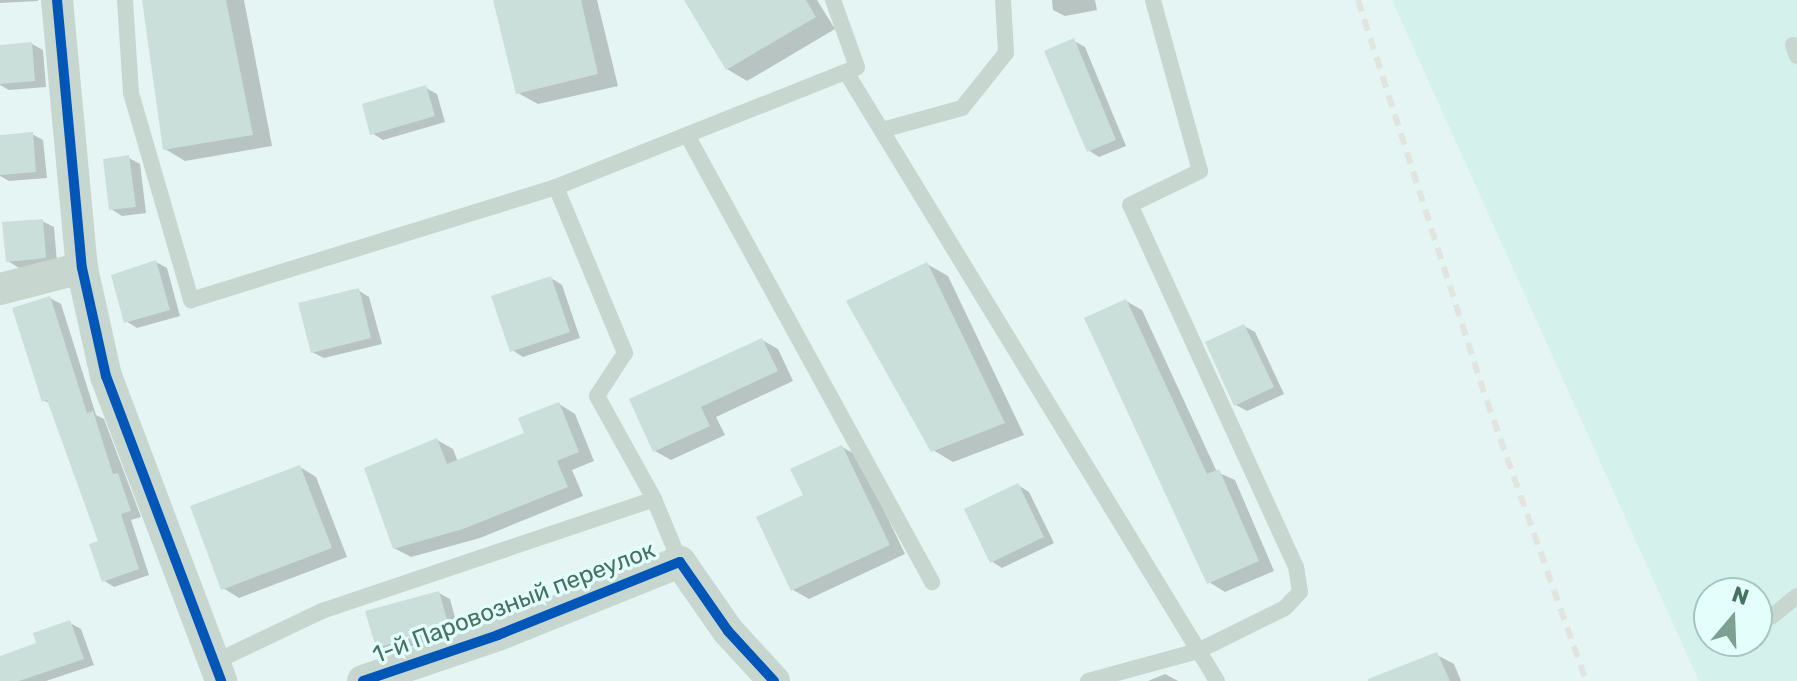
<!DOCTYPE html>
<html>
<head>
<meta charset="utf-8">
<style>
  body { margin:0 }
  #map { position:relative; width:1797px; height:681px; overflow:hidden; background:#e5f5f3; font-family:Rubik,sans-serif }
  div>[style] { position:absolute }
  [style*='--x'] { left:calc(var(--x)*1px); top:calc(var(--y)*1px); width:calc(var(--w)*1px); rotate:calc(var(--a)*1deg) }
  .residential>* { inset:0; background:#d4f1ec }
  .shadow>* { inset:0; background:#0003 }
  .building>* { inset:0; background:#cadfd9 }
  .lane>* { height:16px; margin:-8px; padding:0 8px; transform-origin:8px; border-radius:8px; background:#c8d6d0 }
  .street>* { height:32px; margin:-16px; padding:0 16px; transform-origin:16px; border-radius:16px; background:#c8d6d0 }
  .rail>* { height:6px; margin-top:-3px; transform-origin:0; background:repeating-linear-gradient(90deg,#e2e4e0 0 12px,transparent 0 20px) }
  .cycleway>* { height:10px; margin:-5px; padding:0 5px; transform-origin:5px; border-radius:5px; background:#0057b8 }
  span { translate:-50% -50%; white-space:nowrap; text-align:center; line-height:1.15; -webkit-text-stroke:7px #e4fffb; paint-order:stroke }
  .street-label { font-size:24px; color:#467260 }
  .north { position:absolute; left:1693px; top:577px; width:80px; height:80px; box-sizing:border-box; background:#e4fffb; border:2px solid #a5c7bd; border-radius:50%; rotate:19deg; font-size:22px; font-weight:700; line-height:32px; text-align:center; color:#467260 }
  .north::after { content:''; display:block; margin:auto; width:28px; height:36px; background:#7ea093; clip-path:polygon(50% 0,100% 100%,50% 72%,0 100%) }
</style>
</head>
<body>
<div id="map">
  <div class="residential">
    <div style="clip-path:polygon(evenodd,1392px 0,1797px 0,1797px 681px,1699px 681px,1392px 0,1709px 593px,1757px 593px,1757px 641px,1709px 641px,1709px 593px)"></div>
  </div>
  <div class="shadow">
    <div style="clip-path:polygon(0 0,38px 0,38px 1px,0 3px)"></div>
    <div style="clip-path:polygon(144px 0,244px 0,272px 146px,185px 161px,165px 149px)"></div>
    <div style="clip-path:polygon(495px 0,597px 0,618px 86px,538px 104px,518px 93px)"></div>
    <div style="clip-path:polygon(686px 0,817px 0,835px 29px,747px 81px,727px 69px)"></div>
    <div style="clip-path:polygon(1052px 0,1095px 0,1097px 10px,1065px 16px,1053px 10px)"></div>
    <div style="clip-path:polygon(1074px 41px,1085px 47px,1126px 146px,1099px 157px,1088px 150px)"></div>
    <div style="clip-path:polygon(32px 44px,43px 50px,46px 87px,9px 90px,0 85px,0 47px)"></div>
    <div style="clip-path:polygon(426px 88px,437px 94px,445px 122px,383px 140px,372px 133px)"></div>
    <div style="clip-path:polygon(32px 134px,43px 140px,47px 178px,9px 181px,0 176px,0 137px)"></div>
    <div style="clip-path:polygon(129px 158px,140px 164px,146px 213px,122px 216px,111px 209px)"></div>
    <div style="clip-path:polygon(42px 221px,54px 227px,57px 263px,19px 268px,8px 261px)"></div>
    <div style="clip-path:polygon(156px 262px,167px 268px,180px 316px,137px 328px,126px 321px)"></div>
    <div style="clip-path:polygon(927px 264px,948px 276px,1024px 435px,953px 462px,933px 450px)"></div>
    <div style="clip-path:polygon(551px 278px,562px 285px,580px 338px,523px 357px,512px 350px)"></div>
    <div style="clip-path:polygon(358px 290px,369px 297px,382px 344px,324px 358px,312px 352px)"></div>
    <div style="clip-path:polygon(50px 298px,61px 304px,96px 415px,104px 419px,141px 517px,131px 520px,149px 575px,114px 587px,103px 580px,100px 542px,51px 404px,43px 400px)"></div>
    <div style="clip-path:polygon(1126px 301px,1142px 310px,1217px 472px,1235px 480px,1274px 571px,1225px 592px,1209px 582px)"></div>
    <div style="clip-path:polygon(1244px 326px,1255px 332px,1284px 394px,1247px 411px,1236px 405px,1208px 343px)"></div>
    <div style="clip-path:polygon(762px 340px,778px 349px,793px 381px,716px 417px,725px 435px,671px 460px,655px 451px)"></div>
    <div style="clip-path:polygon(559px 404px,575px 414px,594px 461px,572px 470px,583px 496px,480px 538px,411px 557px,394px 548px,437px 440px,453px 449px,458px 462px,527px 434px)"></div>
    <div style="clip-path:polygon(842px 447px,858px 456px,905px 554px,809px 599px,793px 590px)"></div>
    <div style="clip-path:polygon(300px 467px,316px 477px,347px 557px,239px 598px,223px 588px)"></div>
    <div style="clip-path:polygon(1018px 485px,1029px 492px,1054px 543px,1002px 568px,991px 561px)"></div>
    <div style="clip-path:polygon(439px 593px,450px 599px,459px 633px,388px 653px,377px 646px)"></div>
    <div style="clip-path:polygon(70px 623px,81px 629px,94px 665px,46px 681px,0 681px,0 658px,39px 644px)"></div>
    <div style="clip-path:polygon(1437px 655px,1454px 664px,1461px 681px,1369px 681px)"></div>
    <div style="clip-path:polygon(1165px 674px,1178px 681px,1148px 681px)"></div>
  </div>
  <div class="building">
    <div style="clip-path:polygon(142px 0,226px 0,253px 135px,163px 150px)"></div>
    <div style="clip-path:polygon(493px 0,581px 0,598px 74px,516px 94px)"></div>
    <div style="clip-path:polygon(684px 0,806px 0,816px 17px,726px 70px)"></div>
    <div style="clip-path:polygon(1074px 38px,1116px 140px,1087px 152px,1044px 51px)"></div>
    <div style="clip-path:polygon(32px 42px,35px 81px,0 84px,0 45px)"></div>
    <div style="clip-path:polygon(426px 85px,435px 116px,370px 135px,362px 104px)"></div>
    <div style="clip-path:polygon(33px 132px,36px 172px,0 175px,0 135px)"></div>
    <div style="clip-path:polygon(129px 155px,136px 207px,109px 210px,103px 159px)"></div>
    <div style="clip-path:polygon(43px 219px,46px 258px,6px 262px,2px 222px)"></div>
    <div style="clip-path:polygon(156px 260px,170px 310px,124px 323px,111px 275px)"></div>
    <div style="clip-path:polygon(927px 262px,1005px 423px,931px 452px,846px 301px)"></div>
    <div style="clip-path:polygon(551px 276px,570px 332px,510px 352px,491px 296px)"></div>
    <div style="clip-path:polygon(359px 288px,371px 338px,311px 353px,298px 303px)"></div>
    <div style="clip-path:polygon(50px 296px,87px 413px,93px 411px,113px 474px,118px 473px,131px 511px,121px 514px,139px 569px,102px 582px,89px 544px,98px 541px,47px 400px,42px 402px,12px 308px)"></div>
    <div style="clip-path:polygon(1126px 299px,1207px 474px,1219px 469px,1259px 561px,1207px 584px,1084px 318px)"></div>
    <div style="clip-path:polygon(1244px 324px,1274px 387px,1234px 406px,1205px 342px)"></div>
    <div style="clip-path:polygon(762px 338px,778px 371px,701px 407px,710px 426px,653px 452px,629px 399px)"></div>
    <div style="clip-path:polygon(559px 402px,579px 452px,557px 461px,568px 487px,463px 529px,393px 549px,364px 468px,437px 438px,447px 464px,524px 433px,518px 418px)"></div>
    <div style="clip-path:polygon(842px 445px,890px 545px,791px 591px,756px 517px,803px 495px,790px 469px)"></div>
    <div style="clip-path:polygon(300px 465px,332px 548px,221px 590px,190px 506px)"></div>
    <div style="clip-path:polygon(1018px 483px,1044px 537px,990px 563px,964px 509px)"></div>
    <div style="clip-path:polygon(439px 591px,449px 627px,376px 648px,365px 611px)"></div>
    <div style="clip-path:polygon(70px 620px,84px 659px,19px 681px,0 681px,0 656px,36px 643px,33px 633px)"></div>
    <div style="clip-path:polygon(1437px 652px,1450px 681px,1368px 681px,1368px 679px)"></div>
  </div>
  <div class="lane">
    <div style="--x:125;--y:0;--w:93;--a:86.3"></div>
    <div style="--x:131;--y:93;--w:216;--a:73.8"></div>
    <div style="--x:191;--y:300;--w:382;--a:-17.2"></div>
    <div style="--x:556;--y:187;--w:324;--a:-21.7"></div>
    <div style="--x:857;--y:67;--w:71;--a:-109.7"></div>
    <div style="--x:1793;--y:45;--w:12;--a:70"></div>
    <div style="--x:846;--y:72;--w:713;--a:58.65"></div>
    <div style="--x:882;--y:130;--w:83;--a:-15.4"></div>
    <div style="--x:962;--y:108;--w:70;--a:-51.3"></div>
    <div style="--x:1006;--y:53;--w:53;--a:-93.2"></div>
    <div style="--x:687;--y:135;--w:510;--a:61.27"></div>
    <div style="--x:556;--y:187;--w:180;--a:67.4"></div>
    <div style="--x:625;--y:353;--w:51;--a:123.1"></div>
    <div style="--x:597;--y:396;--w:118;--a:61"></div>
    <div style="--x:654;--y:499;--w:68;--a:67.6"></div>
    <div style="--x:1771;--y:617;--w:33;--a:-39"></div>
    <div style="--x:215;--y:662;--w:119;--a:-25.5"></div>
    <div style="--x:322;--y:611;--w:350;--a:-18.6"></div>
    <div style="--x:1088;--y:681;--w:114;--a:-15.3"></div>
    <div style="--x:1198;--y:651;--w:97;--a:-26.3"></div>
    <div style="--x:1285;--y:608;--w:22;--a:-47"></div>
    <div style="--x:1300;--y:592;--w:25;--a:-99"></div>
    <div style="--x:1296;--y:567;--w:398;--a:-114.6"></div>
    <div style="--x:1130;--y:205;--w:78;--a:-25.9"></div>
    <div style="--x:1200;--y:171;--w:177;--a:-105.4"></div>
  </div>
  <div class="street">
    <div style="--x:57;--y:0;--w:269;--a:84.7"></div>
    <div style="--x:82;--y:268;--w:111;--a:77.5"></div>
    <div style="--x:106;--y:376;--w:326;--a:69.3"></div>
    <div style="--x:0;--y:289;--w:85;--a:-14.4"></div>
    <div style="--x:363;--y:681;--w:143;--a:-18.8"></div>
    <div style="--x:498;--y:635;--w:196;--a:-21.9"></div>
    <div style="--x:680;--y:562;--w:84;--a:55.2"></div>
    <div style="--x:728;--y:631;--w:68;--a:47.4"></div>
  </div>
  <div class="rail">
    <div style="--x:1358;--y:0;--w:421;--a:72.2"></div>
    <div style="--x:1487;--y:401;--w:297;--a:70.5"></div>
  </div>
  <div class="cycleway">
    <div style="--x:57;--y:0;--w:269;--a:84.7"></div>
    <div style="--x:82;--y:268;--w:111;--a:77.5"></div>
    <div style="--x:106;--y:376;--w:326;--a:69.3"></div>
    <div style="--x:363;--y:681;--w:143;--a:-18.8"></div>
    <div style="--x:498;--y:635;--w:196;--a:-21.9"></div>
    <div style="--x:680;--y:562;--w:84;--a:55.2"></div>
    <div style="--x:728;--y:631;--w:68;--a:47.4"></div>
  </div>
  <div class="street-label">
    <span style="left:514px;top:603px;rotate:-21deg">1-й Паровозный переулок</span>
  </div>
  <div class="north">N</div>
</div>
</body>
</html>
